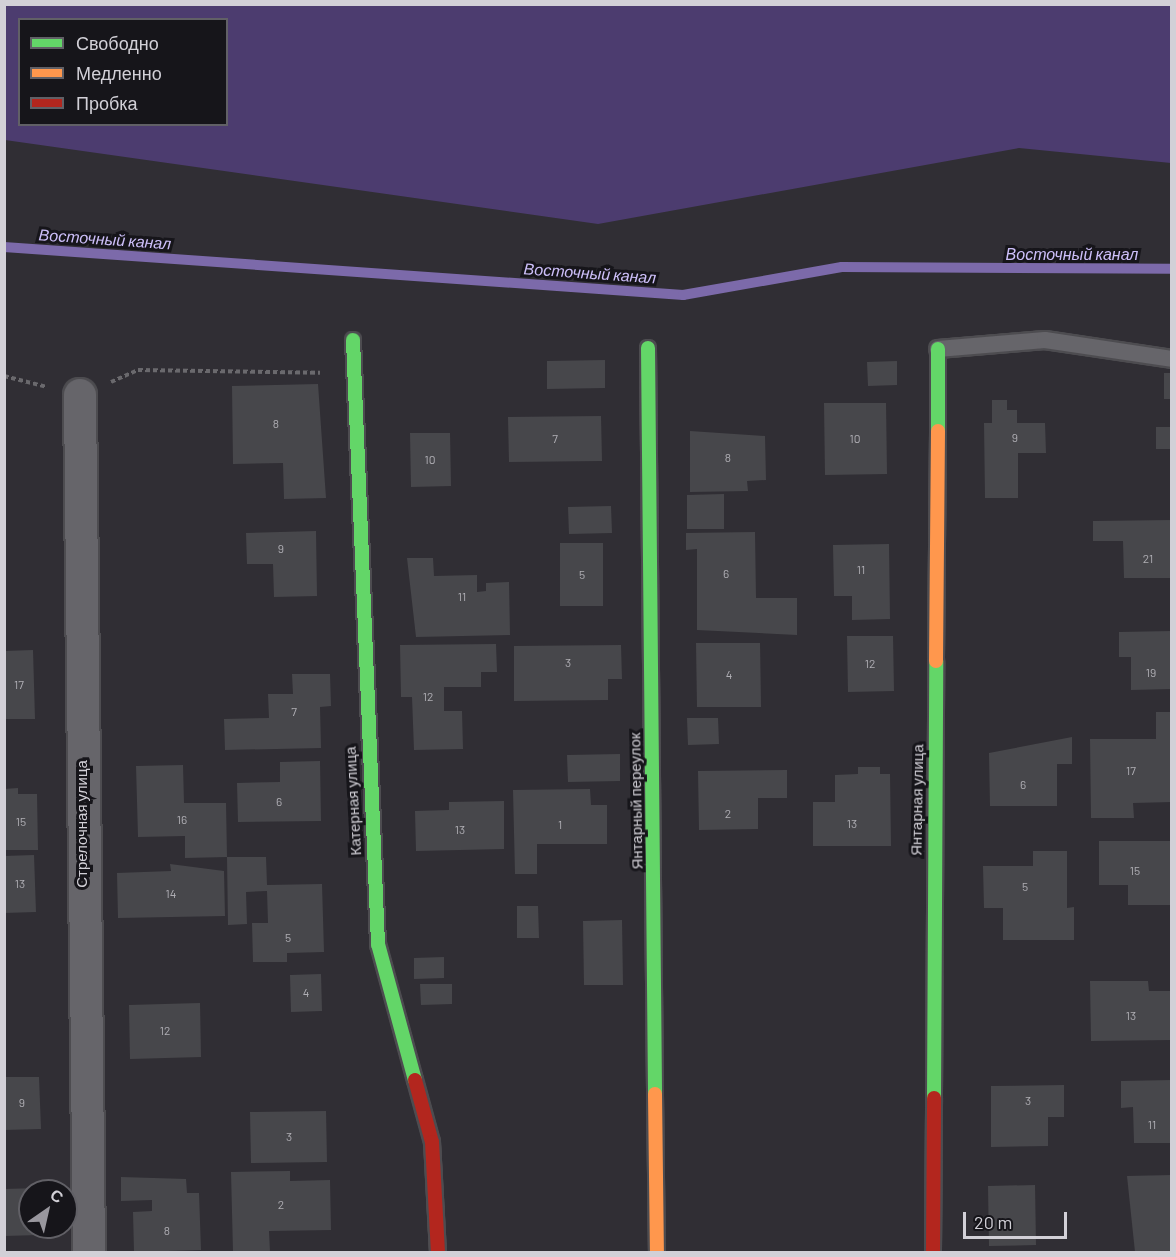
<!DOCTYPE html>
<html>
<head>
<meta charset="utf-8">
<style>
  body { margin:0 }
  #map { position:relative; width:1176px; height:1257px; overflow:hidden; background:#302e34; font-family:Barlow,sans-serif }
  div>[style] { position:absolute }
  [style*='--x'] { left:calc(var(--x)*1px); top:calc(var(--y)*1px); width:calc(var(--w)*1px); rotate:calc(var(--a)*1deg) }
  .green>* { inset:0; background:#4c3c6f }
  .stream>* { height:10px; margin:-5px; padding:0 5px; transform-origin:5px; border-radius:5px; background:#7c6aaa }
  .building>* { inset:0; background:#47474b }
  .path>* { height:4px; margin-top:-2px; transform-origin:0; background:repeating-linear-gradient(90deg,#6a696d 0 4.5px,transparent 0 7.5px) }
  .roads { filter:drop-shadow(2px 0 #4d4c50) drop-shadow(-2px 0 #4d4c50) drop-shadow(0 2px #4d4c50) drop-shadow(0 -2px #4d4c50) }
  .lane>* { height:16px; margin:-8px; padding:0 8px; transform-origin:8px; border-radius:8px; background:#66656a }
  .street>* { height:32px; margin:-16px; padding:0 16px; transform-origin:16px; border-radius:16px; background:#66656a }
  .fast>* { height:14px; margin:-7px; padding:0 7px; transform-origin:7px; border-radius:7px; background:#63d668 }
  .slow>* { height:14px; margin:-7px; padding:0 7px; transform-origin:7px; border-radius:7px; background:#ff974d }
  .jam>* { height:14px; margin:-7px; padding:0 7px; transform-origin:7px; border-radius:7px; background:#b3261e }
  span { translate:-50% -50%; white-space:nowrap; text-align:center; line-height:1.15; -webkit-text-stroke:6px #16151a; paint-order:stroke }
  .number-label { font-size:12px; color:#afaeb4 }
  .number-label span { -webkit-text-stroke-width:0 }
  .street-label { font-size:15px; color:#d2d0d7 }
  .water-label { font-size:16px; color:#cdbff9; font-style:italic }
  .frame { position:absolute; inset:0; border:6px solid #d2d0d7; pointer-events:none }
  .legend { position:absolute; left:18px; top:18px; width:210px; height:108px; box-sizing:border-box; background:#16151a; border:2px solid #616066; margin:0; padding:8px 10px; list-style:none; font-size:18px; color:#d2d0d7 }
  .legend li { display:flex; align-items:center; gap:12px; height:30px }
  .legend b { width:30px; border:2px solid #616066 }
  .north { position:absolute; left:18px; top:1179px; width:60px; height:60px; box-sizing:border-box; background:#16151a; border:2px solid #616066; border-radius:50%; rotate:34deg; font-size:16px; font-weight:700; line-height:24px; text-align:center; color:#d2d0d7 }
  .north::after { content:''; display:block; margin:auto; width:21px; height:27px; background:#99979e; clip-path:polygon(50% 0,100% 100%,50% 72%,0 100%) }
  .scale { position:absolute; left:963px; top:1212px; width:104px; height:27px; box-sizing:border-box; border:3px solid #d2d0d7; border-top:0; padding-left:8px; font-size:18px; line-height:21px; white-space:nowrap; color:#d2d0d7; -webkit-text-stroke:4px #16151a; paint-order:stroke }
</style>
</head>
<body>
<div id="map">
  <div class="green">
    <div style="clip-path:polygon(evenodd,5px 4px,1171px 5px,1171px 163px,1019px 148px,598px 224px,5px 140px,5px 4px,20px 20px,226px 20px,226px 124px,20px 124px,20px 20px)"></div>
  </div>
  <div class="stream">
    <div style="--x:4;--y:247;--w:681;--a:4.04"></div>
    <div style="--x:683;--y:295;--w:161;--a:-10"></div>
    <div style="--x:842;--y:267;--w:330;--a:0.3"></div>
  </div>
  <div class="building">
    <div style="clip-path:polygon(605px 360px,605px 388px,547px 389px,547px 361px)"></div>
    <div style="clip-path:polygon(897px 361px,897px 385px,868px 386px,867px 362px)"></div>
    <div style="clip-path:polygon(1164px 373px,1172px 373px,1172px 399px,1164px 399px)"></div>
    <div style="clip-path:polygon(318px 384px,326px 498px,284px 499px,283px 463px,233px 464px,232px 386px)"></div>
    <div style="clip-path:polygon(992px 400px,1007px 400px,1007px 410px,1017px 410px,1017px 423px,1045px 423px,1046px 453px,1018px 453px,1018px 498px,985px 498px,984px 423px,992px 423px)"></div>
    <div style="clip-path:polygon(824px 403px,886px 403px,887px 474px,825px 475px)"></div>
    <div style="clip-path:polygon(601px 416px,602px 461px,509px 462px,508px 417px)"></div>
    <div style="clip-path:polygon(1156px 427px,1172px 427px,1172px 449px,1156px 449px)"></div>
    <div style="clip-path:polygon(690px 431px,765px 436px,766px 480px,747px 481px,748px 491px,690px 492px)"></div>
    <div style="clip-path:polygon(410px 433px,450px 433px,451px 486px,411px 487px)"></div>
    <div style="clip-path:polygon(724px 494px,724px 529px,687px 529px,687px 495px)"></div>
    <div style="clip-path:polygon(611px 506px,612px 533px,569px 534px,568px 507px)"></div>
    <div style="clip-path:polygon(1172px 520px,1172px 578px,1124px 578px,1123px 541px,1093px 541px,1093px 521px)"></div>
    <div style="clip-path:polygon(316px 531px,317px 596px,274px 597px,273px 564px,247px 564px,246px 533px)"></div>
    <div style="clip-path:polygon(755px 532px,756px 598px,797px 598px,797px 635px,697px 630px,697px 549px,686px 550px,686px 533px)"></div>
    <div style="clip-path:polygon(560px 543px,603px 543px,603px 606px,560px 606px)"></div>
    <div style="clip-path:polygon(889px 544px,890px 619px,852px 620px,852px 596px,834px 596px,833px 545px)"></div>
    <div style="clip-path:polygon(407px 558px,433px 558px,434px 576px,477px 575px,477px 592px,486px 591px,486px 583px,509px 582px,510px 635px,416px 637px)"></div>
    <div style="clip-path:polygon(1172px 631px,1172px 689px,1131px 690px,1131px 657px,1119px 657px,1119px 632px)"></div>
    <div style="clip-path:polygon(847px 636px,893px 636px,894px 691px,848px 692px)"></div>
    <div style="clip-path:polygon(696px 643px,760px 643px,761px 707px,697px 707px)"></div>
    <div style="clip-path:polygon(496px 644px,497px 672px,481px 672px,481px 687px,444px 687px,444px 711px,462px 711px,463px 749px,414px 750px,412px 697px,401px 697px,400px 645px)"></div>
    <div style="clip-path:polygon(621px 645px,622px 679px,608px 679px,608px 700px,514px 701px,514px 646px)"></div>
    <div style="clip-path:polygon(33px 650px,35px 719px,4px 719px,4px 651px)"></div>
    <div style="clip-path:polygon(292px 674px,330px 674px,331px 706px,320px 707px,321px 748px,225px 750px,224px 719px,269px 718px,268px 694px,293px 694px)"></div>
    <div style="clip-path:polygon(1156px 712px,1172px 712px,1172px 802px,1133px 803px,1134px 818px,1091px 818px,1090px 739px,1156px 739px)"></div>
    <div style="clip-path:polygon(687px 718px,718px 718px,719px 744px,688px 745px)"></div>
    <div style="clip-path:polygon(1072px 737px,1072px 764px,1057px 764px,1057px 806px,990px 806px,989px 753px)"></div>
    <div style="clip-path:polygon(620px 754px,620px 781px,568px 782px,567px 755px)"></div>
    <div style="clip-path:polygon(320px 761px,321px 821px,238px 822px,237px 783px,280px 782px,280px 762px)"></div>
    <div style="clip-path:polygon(183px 765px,184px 803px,226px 803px,227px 857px,185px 858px,185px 836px,138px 837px,136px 766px)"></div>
    <div style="clip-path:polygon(858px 767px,880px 767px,880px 774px,890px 774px,891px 846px,813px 846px,813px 802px,835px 802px,835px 775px,858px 774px)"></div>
    <div style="clip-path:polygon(787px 770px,787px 798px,758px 798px,758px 829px,699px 830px,698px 771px)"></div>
    <div style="clip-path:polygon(18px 788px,18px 794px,37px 794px,38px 850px,4px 850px,4px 789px)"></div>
    <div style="clip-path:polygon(590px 789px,591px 805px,607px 805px,607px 844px,537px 844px,537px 874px,515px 874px,513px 790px)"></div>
    <div style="clip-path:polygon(504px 801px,504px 849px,416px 851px,415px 811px,449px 810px,449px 802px)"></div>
    <div style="clip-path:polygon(1099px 841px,1171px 841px,1172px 905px,1128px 905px,1128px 885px,1099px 885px)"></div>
    <div style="clip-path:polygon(1033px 851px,1067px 851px,1067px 908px,1074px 907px,1074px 940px,1003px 940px,1003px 908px,984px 908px,983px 866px,1033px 866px)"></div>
    <div style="clip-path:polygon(34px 855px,36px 912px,4px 913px,4px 856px)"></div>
    <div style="clip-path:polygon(227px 857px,266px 857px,267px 885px,322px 884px,324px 952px,287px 953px,287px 962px,253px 962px,252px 923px,268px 923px,267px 891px,246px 892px,247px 924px,228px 925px)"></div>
    <div style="clip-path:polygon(170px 864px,224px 871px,225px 916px,118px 918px,117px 873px,171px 871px)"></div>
    <div style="clip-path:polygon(517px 906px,538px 906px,539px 938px,517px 938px)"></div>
    <div style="clip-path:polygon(622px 920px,623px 985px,584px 985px,583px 921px)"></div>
    <div style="clip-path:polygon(444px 957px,444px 978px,414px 979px,414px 958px)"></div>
    <div style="clip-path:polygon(321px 974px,322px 1011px,291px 1012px,290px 975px)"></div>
    <div style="clip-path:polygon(1090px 981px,1148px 981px,1149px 991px,1172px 991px,1172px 1040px,1091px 1041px)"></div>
    <div style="clip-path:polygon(420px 984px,452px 984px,452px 1004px,421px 1005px)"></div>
    <div style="clip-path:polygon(200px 1003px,201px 1057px,130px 1059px,129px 1005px)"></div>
    <div style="clip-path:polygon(4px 1077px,39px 1077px,41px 1129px,4px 1130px)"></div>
    <div style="clip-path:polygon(1172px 1080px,1172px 1143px,1134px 1143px,1133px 1107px,1121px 1108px,1121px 1081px)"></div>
    <div style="clip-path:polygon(1064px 1085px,1064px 1117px,1048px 1117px,1048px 1146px,991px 1147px,991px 1086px)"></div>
    <div style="clip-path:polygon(326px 1111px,327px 1162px,251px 1163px,250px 1112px)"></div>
    <div style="clip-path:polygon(290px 1171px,290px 1181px,330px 1180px,331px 1230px,269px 1231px,270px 1252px,233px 1252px,231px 1172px)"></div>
    <div style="clip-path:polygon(1172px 1175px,1172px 1252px,1135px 1252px,1127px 1176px)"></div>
    <div style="clip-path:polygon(121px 1177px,186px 1179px,187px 1193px,199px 1193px,201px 1250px,134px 1252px,133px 1212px,152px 1211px,152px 1200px,121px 1201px)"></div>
    <div style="clip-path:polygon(1035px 1185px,1036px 1245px,989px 1246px,988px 1186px)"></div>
    <div style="clip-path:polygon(39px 1188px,30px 1191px,30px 1227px,40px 1227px,40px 1235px,4px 1236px,4px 1189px)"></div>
  </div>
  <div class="path">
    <div style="--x:4;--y:376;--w:44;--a:14.3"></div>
    <div style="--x:111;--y:382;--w:30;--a:-24"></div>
    <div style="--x:138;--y:370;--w:182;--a:0.9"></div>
  </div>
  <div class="roads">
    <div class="lane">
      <div style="--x:938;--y:349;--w:107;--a:-4.8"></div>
      <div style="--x:1045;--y:340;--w:128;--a:8.5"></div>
    </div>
    <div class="street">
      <div style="--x:80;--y:395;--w:857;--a:89.4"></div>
    </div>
    <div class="fast">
      <div style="--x:353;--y:340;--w:605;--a:87.63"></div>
      <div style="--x:378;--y:944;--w:141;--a:74.8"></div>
      <div style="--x:648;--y:348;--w:746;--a:89.46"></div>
      <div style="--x:938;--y:431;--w:82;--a:-90"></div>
      <div style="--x:934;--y:1098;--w:437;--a:-89.7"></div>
    </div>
    <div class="slow">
      <div style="--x:936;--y:661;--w:230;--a:-89.5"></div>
      <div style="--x:655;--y:1094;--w:158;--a:89.3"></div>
    </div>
    <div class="jam">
      <div style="--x:415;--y:1080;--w:64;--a:74.7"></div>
      <div style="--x:432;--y:1142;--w:110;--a:86.9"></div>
      <div style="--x:933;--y:1252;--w:154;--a:-89.6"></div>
    </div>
  </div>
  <div class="number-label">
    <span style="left:276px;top:424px">8</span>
    <span style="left:1015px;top:438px">9</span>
    <span style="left:555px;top:439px">7</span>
    <span style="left:855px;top:439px">10</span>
    <span style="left:728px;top:458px">8</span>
    <span style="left:430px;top:460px">10</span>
    <span style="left:281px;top:549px">9</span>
    <span style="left:1148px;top:559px">21</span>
    <span style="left:861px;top:570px">11</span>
    <span style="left:726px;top:574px">6</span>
    <span style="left:582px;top:575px">5</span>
    <span style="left:462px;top:597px">11</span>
    <span style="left:568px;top:663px">3</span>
    <span style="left:870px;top:664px">12</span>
    <span style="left:1151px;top:673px">19</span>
    <span style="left:729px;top:675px">4</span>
    <span style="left:19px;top:685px">17</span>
    <span style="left:428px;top:697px">12</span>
    <span style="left:294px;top:712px">7</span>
    <span style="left:1131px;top:771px">17</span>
    <span style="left:1023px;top:785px">6</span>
    <span style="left:279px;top:802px">6</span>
    <span style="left:728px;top:814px">2</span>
    <span style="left:182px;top:820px">16</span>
    <span style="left:21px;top:822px">15</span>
    <span style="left:852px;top:824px">13</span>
    <span style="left:560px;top:825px">1</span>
    <span style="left:460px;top:830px">13</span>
    <span style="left:1135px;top:871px">15</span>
    <span style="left:20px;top:884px">13</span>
    <span style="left:1025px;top:887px">5</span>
    <span style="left:171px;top:894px">14</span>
    <span style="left:288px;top:938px">5</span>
    <span style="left:306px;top:993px">4</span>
    <span style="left:1131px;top:1016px">13</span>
    <span style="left:165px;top:1031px">12</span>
    <span style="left:1028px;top:1101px">3</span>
    <span style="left:22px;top:1103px">9</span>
    <span style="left:1152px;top:1125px">11</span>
    <span style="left:289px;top:1137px">3</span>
    <span style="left:281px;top:1205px">2</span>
    <span style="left:167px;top:1231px">8</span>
  </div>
  <div class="street-label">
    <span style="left:917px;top:800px;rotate:-89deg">Янтарная улица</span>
    <span style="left:353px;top:801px;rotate:-93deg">Катерная улица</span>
    <span style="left:636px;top:801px;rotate:-91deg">Янтарный переулок</span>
    <span style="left:82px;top:824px;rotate:-90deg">Стрелочная улица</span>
  </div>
  <div class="water-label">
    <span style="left:105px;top:239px;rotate:4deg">Восточный канал</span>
    <span style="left:1072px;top:254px">Восточный канал</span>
    <span style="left:590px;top:273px;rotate:4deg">Восточный канал</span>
  </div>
  <div class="frame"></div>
  <ul class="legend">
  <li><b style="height:8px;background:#63d668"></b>Свободно</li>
  <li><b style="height:8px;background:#ff974d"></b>Медленно</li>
  <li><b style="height:8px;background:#b3261e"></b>Пробка</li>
  </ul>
  <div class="north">С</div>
  <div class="scale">20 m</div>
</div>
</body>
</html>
